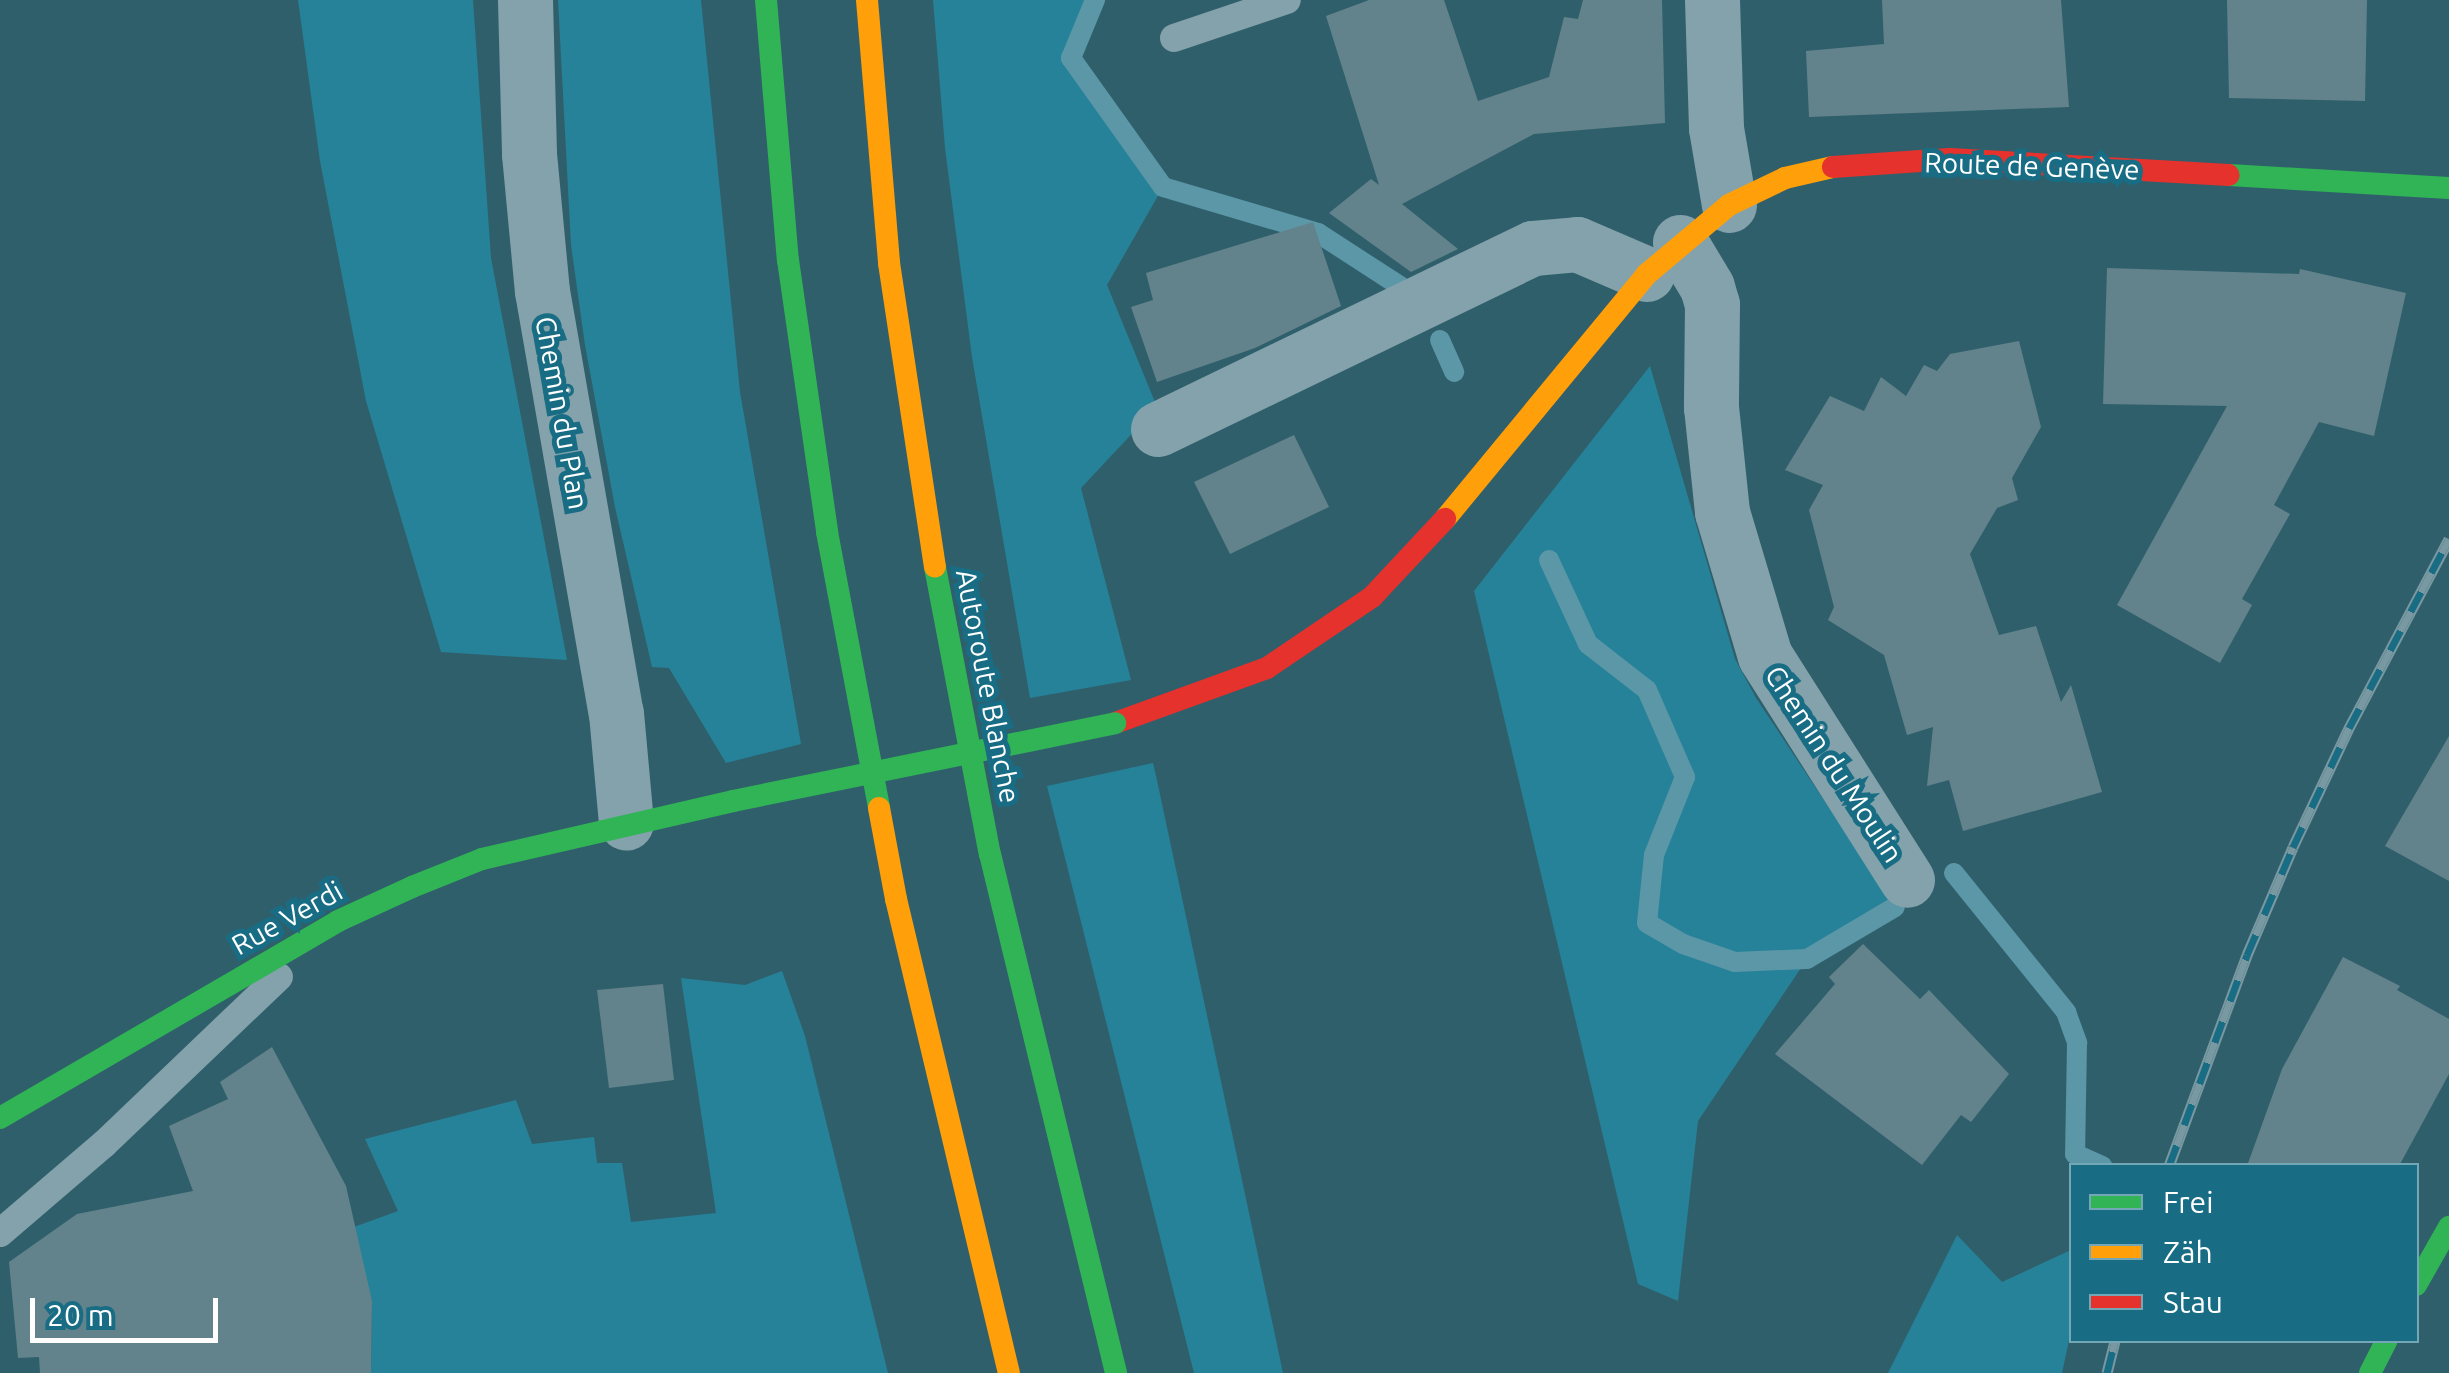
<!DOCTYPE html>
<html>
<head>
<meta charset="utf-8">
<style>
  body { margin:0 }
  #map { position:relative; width:2449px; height:1373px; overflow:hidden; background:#305f6c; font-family:Ubuntu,sans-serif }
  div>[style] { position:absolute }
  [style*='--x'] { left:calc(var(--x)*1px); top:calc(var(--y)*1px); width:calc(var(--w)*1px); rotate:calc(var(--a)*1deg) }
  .green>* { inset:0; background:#268298 }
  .stream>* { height:20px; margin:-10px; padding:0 10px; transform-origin:10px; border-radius:10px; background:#5b97a7 }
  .building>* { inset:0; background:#62838c }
  .lane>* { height:28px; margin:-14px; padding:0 14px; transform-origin:14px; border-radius:14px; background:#83a2ab }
  .street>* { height:55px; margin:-27.5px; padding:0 27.5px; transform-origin:27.5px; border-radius:27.5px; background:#83a2ab }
  .fast>* { height:22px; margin:-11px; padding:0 11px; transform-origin:11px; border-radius:11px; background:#30b455 }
  .slow>* { height:22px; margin:-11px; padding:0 11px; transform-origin:11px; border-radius:11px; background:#ff9f0a }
  .jam>* { height:22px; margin:-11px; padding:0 11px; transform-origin:11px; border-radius:11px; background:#e5322d }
  .rail>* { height:11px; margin-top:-5.5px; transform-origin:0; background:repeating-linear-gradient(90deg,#186d84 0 22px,#7899a2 0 44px); box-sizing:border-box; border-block:2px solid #7899a2 }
  .fast-bridge>* { height:22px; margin:-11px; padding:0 11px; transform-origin:11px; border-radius:11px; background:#30b455 }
  span { translate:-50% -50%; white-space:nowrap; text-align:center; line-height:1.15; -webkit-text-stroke:10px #186d84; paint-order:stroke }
  .street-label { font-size:28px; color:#fff }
  .legend { position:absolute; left:2069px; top:1163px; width:350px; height:180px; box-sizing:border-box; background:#186d84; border:2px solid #74a7b5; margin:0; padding:12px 18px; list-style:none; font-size:30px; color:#fff }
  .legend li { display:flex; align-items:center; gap:20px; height:50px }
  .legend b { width:50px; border:2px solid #74a7b5 }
  .scale { position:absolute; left:30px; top:1298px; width:188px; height:45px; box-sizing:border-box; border:5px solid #fff; border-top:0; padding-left:12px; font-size:30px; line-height:35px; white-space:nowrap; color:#fff; -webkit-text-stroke:8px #186d84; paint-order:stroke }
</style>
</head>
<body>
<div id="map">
  <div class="green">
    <div style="clip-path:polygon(298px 0,473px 0,491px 258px,567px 660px,441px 652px,366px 401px,320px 161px)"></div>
    <div style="clip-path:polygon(558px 0,701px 0,740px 392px,801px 744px,726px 763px,669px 668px,652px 667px,615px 507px,585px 345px,571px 245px)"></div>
    <div style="clip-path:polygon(933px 0,1095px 0,1071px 58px,1163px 187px,1107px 285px,1157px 407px,1081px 488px,1131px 680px,1030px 698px,972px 357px,945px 148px)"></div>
    <div style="clip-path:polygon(1650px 366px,1735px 659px,1756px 698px,1895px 907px,1807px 959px,1698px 1121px,1678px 1301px,1638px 1284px,1474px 591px)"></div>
    <div style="clip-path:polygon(1153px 763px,1158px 785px,1283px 1373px,1194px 1373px,1047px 786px)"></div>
    <div style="clip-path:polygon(782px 971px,805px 1036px,888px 1373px,371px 1373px,372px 1301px,360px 1274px,354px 1227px,398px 1211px,365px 1139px,516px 1100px,532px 1144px,594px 1137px,597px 1163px,622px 1163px,631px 1222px,716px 1213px,681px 978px,745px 985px)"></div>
    <div style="clip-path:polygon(1957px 1235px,2002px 1282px,2071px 1250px,2071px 1331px,2062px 1373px,1888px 1373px)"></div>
  </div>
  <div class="stream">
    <div style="--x:1095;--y:0;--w:63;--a:112.5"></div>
    <div style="--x:1071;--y:58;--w:158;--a:54.5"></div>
    <div style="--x:1163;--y:187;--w:162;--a:16.5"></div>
    <div style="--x:1318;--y:233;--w:98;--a:32.9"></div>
    <div style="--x:1440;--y:340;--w:35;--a:66"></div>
    <div style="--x:1549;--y:560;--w:93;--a:65.1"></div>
    <div style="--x:1588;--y:644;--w:75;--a:37.9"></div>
    <div style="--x:1647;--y:690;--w:95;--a:66.4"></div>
    <div style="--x:1685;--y:777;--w:84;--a:111.7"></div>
    <div style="--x:1654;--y:855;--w:68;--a:95.9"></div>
    <div style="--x:1647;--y:923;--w:42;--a:30.3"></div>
    <div style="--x:1683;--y:944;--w:55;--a:19.1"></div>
    <div style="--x:1735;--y:962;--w:72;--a:-2.4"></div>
    <div style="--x:1807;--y:959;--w:102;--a:-30.6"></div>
    <div style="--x:1954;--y:873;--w:179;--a:51.1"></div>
    <div style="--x:2066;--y:1012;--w:33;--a:70"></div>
    <div style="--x:2077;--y:1043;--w:111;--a:91"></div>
    <div style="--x:2075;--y:1154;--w:30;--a:24"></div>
  </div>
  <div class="building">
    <div style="clip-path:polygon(1369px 0,1444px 0,1478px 101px,1549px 77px,1564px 17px,1578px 19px,1583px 0,1662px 0,1665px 123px,1534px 134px,1402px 204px,1458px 249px,1411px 272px,1329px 213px,1371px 179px,1379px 185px,1326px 16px)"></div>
    <div style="clip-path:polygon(1882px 0,2061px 0,2069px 107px,1809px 117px,1806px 51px,1884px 44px)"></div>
    <div style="clip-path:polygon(2227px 0,2367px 0,2365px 101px,2229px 98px)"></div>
    <div style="clip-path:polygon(1313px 222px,1341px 306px,1255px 348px,1157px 382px,1131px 307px,1153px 300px,1146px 273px)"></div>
    <div style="clip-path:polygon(2107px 268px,2299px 274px,2300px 269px,2406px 293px,2374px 436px,2319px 422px,2274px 505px,2290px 514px,2242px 599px,2252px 605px,2220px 663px,2117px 605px,2227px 406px,2103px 404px)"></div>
    <div style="clip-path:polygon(2019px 341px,2041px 427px,2012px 478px,2018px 500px,1997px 508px,1970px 554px,1999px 635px,2036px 626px,2061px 702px,2071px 685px,2102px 792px,1963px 831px,1949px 780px,1927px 786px,1933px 727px,1907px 735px,1884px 655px,1828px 620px,1834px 607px,1809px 510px,1823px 485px,1785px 470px,1830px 396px,1864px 411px,1881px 377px,1906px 396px,1924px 365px,1937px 371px,1950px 354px)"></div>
    <div style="clip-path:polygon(1294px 435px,1329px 507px,1230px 554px,1194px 482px)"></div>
    <div style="clip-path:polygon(2449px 736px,2449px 881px,2385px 846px)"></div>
    <div style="clip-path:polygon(1863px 944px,1920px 999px,1929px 990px,2009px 1074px,1971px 1122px,1961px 1115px,1922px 1165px,1775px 1054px,1835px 984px,1829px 977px)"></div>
    <div style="clip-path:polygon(2343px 957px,2400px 986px,2397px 990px,2449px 1019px,2449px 1074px,2399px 1166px,2247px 1166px,2282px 1069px)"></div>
    <div style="clip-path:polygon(663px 984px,674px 1080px,609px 1088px,597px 990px)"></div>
    <div style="clip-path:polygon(272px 1047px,346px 1186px,372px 1301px,371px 1373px,40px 1373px,39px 1357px,18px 1358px,9px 1262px,77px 1214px,193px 1191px,169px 1126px,228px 1099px,220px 1082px)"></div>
  </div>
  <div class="lane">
    <div style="--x:1174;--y:38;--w:119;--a:-18.6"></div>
    <div style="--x:0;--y:1233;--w:137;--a:-40.6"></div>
    <div style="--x:104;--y:1144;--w:242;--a:-43.7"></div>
  </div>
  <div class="street">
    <div style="--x:525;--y:0;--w:154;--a:88.5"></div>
    <div style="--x:529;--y:154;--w:138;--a:84.6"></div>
    <div style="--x:542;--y:291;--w:428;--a:80.1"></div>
    <div style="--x:616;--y:713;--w:110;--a:84.8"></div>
    <div style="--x:1712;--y:0;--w:128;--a:88.2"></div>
    <div style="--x:1716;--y:128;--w:78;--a:80.4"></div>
    <div style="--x:1680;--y:242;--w:52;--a:59"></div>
    <div style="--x:1707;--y:287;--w:18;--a:74"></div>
    <div style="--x:1712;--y:304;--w:103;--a:90.6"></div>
    <div style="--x:1711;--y:407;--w:106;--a:84"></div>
    <div style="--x:1722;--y:512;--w:150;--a:73.4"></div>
    <div style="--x:1765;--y:656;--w:265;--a:57.6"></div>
    <div style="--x:1158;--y:429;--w:416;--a:-25.8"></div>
    <div style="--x:1533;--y:248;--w:44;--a:-5.2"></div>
    <div style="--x:1577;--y:244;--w:76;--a:23.2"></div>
  </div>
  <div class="fast">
    <div style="--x:766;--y:0;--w:261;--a:85.2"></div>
    <div style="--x:788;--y:260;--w:275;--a:81.8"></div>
    <div style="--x:827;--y:532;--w:281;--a:79.3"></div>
    <div style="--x:2229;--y:175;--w:220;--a:3.4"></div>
    <div style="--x:935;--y:567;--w:292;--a:79.2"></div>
    <div style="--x:990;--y:854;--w:534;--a:76.35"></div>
    <div style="--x:0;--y:1118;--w:391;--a:-30.2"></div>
    <div style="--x:338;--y:921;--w:81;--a:-24.7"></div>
    <div style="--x:412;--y:887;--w:75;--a:-21.8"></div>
    <div style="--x:482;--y:859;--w:258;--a:-13"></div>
    <div style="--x:2416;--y:1285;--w:67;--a:-60.4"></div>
    <div style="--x:2370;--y:1373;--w:37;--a:-63"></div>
  </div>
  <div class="slow">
    <div style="--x:867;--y:0;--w:264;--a:85.2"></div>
    <div style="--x:889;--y:263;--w:307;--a:81.4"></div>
    <div style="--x:1445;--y:519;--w:318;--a:-50.5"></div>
    <div style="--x:1647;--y:274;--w:107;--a:-40.1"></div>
    <div style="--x:1729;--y:205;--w:62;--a:-25.7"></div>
    <div style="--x:1785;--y:178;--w:49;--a:-12.9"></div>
    <div style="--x:879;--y:808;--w:93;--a:79.4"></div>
    <div style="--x:896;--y:899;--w:487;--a:76.6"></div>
  </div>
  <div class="jam">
    <div style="--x:1833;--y:167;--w:117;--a:-3.9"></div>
    <div style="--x:1950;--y:159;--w:279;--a:3.3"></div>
    <div style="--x:1115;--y:723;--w:162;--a:-19.9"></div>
    <div style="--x:1267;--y:668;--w:127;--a:-34.1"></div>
    <div style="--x:1372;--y:597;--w:107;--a:-46.9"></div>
  </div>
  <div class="rail">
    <div style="--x:2169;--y:1166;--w:225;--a:-69.7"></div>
    <div style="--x:2247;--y:955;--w:117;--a:-66.9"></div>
    <div style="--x:2293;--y:847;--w:132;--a:-64.8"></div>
    <div style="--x:2349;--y:728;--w:214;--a:-62.1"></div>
    <div style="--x:2107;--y:1373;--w:34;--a:-76"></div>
  </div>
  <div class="fast-bridge">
    <div style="--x:733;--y:801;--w:390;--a:-11.5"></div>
  </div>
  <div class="street-label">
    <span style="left:2032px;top:166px;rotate:2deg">Route de Genève</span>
    <span style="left:562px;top:413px;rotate:80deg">Chemin du Plan</span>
    <span style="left:988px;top:686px;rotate:79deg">Autoroute Blanche</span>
    <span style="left:1834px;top:764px;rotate:57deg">Chemin du Moulin</span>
    <span style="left:287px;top:918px;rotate:-29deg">Rue Verdi</span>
  </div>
  <ul class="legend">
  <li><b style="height:12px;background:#30b455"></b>Frei</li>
  <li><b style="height:12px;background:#ff9f0a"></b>Zäh</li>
  <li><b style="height:12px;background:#e5322d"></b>Stau</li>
  </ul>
  <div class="scale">20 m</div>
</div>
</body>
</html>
